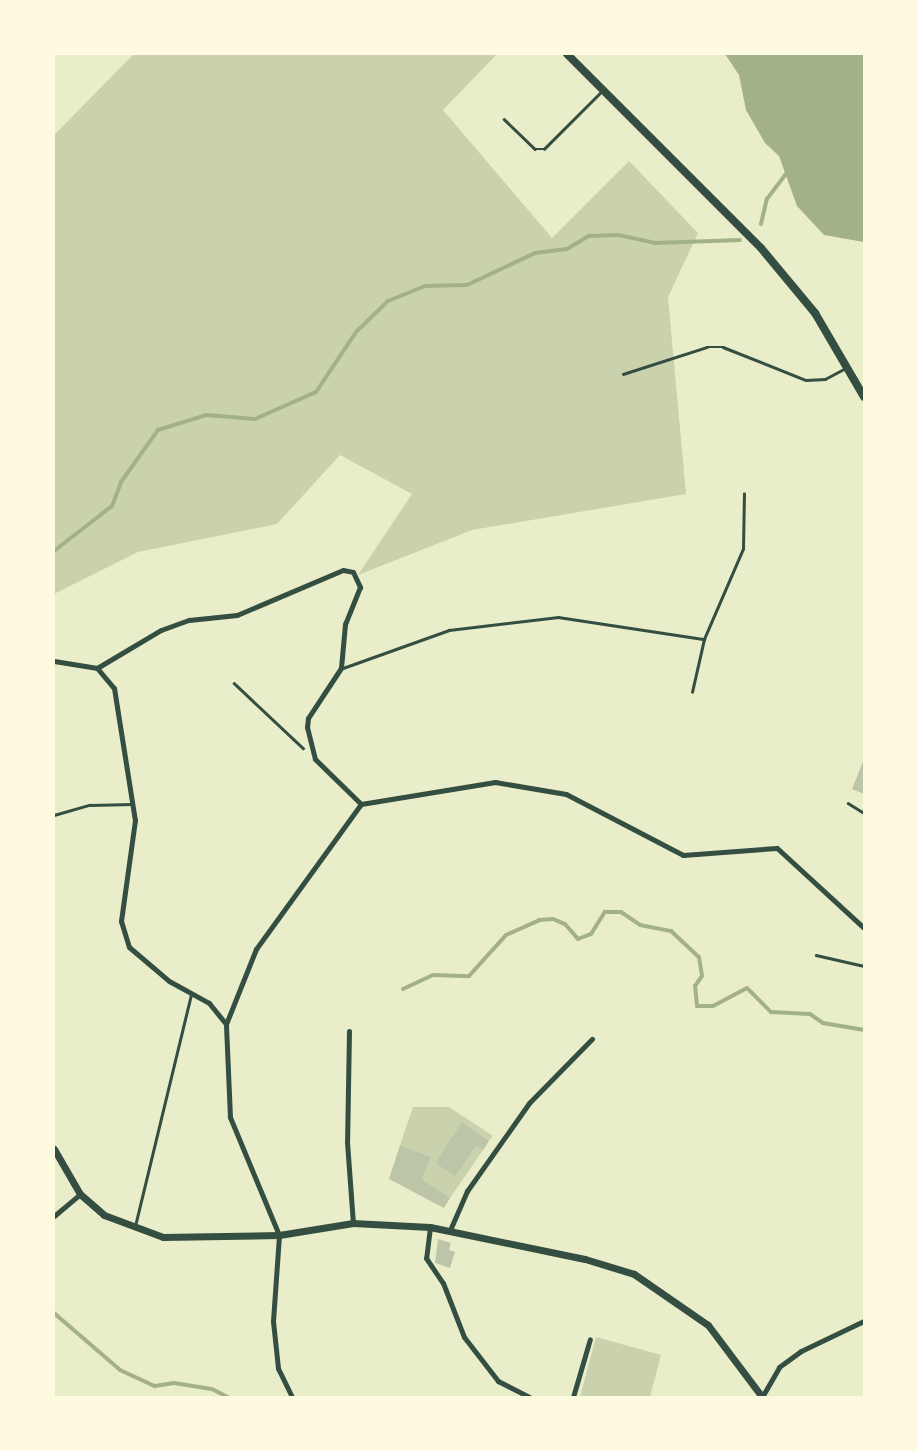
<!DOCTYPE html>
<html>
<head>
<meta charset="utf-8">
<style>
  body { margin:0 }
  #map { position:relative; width:918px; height:1451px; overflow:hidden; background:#e9edc9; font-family:"Asap Condensed",sans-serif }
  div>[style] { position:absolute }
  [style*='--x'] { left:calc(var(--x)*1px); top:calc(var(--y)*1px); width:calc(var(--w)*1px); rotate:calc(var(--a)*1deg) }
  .green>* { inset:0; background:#cad2ad }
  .water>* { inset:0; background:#a3b18a }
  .stream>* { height:4px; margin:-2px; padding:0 2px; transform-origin:2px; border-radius:2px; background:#a3b18a }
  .building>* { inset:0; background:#bcc5a7 }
  .path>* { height:2.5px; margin:-1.25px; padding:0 1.25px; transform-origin:1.25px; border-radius:1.25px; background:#344e41 }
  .service>* { height:2.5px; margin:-1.25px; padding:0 1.25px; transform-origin:1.25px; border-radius:1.25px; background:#344e41 }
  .minor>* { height:5px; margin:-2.5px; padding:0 2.5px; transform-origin:2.5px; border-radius:2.5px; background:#344e41 }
  .tertiary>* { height:7px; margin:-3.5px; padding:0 3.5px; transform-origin:3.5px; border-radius:3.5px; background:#344e41 }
  .secondary>* { height:8px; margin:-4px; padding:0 4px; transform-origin:4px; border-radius:4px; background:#344e41 }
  span { translate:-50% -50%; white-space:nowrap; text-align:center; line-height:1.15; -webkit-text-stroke:4.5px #fefae0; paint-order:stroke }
  .frame { position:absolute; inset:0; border:55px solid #fefae0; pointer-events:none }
</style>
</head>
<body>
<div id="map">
  <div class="green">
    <div style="clip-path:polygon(134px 54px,497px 54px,443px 110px,552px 238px,629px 161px,698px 233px,668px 297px,686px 494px,472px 530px,358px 575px,412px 494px,340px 455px,277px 524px,138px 552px,54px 594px,54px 135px)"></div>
    <div style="clip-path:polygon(413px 1107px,449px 1107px,493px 1136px,489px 1141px,463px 1123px,435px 1163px,455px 1177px,476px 1146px,483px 1150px,450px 1198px,422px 1179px,431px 1157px,400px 1145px)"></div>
    <div style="clip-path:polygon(596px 1337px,661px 1355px,650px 1397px,580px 1397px)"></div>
  </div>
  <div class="water">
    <div style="clip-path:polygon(725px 54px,864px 54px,864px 242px,824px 235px,797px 206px,779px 156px,765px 143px,746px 110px,739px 75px)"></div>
  </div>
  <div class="stream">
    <div style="--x:761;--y:224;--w:26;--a:-77"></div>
    <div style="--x:767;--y:199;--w:34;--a:-53"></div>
    <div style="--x:54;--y:551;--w:73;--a:-37.8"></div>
    <div style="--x:112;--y:506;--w:26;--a:-69"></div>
    <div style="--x:121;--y:482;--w:64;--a:-54.6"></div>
    <div style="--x:158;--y:430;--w:50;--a:-17.4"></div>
    <div style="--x:206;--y:415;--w:49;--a:4.7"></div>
    <div style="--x:255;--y:419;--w:67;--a:-23.9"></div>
    <div style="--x:316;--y:392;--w:72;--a:-56.3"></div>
    <div style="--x:356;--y:332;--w:45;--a:-44.1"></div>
    <div style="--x:388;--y:301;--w:40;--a:-22"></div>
    <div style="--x:425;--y:286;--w:42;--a:-1.4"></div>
    <div style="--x:467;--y:285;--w:75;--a:-25.2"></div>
    <div style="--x:535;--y:253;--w:32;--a:-7"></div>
    <div style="--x:567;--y:249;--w:26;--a:-31"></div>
    <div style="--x:589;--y:236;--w:29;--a:-2"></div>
    <div style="--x:618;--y:235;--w:38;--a:12"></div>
    <div style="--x:655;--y:243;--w:85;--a:-2"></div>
    <div style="--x:403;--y:989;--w:33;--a:-25"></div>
    <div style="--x:433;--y:975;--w:36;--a:2"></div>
    <div style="--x:469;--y:976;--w:55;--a:-47.9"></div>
    <div style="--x:506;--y:935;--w:36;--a:-24"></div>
    <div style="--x:539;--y:920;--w:14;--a:-4"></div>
    <div style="--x:553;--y:919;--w:13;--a:23"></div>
    <div style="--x:565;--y:924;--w:20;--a:49"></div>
    <div style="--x:578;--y:939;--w:14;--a:-21"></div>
    <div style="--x:591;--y:934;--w:26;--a:-58"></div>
    <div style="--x:605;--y:912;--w:16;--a:0"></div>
    <div style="--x:621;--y:912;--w:23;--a:34"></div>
    <div style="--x:640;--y:925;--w:32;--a:11"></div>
    <div style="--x:671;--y:931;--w:38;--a:43"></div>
    <div style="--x:699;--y:957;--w:19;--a:81"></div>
    <div style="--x:702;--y:976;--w:12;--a:125"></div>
    <div style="--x:695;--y:986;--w:20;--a:84"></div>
    <div style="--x:697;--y:1006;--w:16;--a:0"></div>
    <div style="--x:713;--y:1006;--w:38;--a:-28"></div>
    <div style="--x:747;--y:988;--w:34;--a:45"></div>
    <div style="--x:771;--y:1012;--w:39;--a:3"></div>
    <div style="--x:810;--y:1014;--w:16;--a:35"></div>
    <div style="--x:823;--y:1023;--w:42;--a:9.7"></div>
    <div style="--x:54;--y:1313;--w:87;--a:40.8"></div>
    <div style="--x:120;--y:1370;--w:38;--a:25"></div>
    <div style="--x:155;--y:1386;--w:19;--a:-9"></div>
    <div style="--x:174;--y:1383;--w:38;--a:9"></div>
    <div style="--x:212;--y:1389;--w:18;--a:27"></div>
  </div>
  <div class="building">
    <div style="clip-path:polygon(864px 759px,864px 794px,852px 789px)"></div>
    <div style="clip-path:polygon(462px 1122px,489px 1141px,483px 1150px,476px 1146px,455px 1177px,435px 1163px)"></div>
    <div style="clip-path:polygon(400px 1145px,431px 1157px,422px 1179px,450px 1198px,444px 1208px,389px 1179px)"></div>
    <div style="clip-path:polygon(438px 1239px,451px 1243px,449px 1250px,455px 1252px,450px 1268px,435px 1263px)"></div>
  </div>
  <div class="path">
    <div style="--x:234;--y:683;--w:95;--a:43.3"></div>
  </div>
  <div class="service">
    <div style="--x:504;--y:119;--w:43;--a:44.1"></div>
    <div style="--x:535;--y:149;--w:9;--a:0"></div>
    <div style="--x:544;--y:149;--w:81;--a:-45"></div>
    <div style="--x:623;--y:374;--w:88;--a:-17.8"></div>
    <div style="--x:707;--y:347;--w:16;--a:0"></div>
    <div style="--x:723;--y:347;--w:89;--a:21.7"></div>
    <div style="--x:806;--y:380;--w:19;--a:-3"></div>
    <div style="--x:825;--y:379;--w:24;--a:-28"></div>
    <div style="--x:343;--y:668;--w:113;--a:-19.7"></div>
    <div style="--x:449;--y:630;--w:110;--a:-6.8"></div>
    <div style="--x:558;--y:617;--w:148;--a:8.6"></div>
    <div style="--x:704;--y:639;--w:98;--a:-66.6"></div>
    <div style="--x:743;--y:549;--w:55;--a:-89"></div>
    <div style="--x:692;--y:692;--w:54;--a:-77.2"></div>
    <div style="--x:848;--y:803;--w:19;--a:32"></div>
    <div style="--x:54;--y:815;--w:37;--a:-16"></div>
    <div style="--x:90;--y:805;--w:43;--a:-1.3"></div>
    <div style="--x:816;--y:955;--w:49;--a:12.9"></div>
    <div style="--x:135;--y:1226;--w:239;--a:-76.4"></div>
  </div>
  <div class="minor">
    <div style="--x:54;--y:661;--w:44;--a:9.2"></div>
    <div style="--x:97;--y:668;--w:26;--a:50"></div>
    <div style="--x:114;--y:688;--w:134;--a:81"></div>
    <div style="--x:135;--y:820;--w:102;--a:97.9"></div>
    <div style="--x:121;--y:921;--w:27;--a:73"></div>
    <div style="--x:129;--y:947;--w:52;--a:40.4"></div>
    <div style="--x:169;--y:981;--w:46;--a:28.8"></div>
    <div style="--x:209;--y:1003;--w:27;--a:51"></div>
    <div style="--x:97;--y:668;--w:74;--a:-30.7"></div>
    <div style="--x:161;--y:630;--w:30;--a:-20"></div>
    <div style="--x:189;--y:620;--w:48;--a:-5.9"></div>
    <div style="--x:237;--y:615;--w:115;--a:-23"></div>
    <div style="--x:343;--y:570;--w:10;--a:11"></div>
    <div style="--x:353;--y:572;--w:17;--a:65"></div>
    <div style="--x:360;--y:587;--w:40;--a:112"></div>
    <div style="--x:345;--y:624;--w:44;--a:95.2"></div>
    <div style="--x:341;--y:668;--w:60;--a:123.4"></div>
    <div style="--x:308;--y:718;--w:9;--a:96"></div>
    <div style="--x:307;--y:727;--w:33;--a:76"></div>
    <div style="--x:315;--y:759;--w:64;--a:44.4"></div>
    <div style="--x:349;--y:1031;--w:111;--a:91"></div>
    <div style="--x:347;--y:1142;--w:81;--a:85.8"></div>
    <div style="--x:54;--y:1216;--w:34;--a:-40"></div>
    <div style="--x:430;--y:1227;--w:31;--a:97"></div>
    <div style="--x:426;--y:1258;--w:30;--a:56"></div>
    <div style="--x:443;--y:1283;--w:58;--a:68.7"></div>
    <div style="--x:464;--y:1337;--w:56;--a:52.3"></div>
    <div style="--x:498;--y:1381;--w:35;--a:27"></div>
    <div style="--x:450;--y:1230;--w:43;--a:-66.4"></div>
    <div style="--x:467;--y:1191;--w:108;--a:-54.8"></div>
    <div style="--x:529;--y:1103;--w:90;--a:-45.5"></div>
    <div style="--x:292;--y:1397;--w:32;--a:-116"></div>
    <div style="--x:278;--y:1368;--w:47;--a:-96.1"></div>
    <div style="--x:273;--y:1321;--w:86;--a:-86"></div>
    <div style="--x:279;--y:1235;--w:128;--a:-112.6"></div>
    <div style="--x:230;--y:1117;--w:93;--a:-92.5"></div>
    <div style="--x:226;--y:1024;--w:81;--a:-68.2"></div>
    <div style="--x:256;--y:949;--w:179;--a:-54.1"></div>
    <div style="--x:361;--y:804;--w:136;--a:-9.3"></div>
    <div style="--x:495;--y:782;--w:72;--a:9.6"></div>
    <div style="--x:566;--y:794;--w:132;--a:27.5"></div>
    <div style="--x:683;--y:855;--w:94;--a:-4.3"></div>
    <div style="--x:777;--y:848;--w:118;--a:42.6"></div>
    <div style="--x:573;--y:1397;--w:60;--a:-73.7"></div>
    <div style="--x:762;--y:1397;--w:34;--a:-60"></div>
    <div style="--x:779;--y:1367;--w:27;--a:-36"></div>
    <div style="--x:801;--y:1351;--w:70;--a:-25.5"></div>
  </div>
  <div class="tertiary">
    <div style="--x:54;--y:1149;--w:52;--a:60"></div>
    <div style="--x:80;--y:1194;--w:32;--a:41"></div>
    <div style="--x:104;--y:1215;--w:63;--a:20.4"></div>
    <div style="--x:163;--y:1237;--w:116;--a:-1"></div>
    <div style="--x:279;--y:1235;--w:75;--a:-9.2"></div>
    <div style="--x:353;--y:1223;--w:77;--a:3"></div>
    <div style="--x:430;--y:1227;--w:158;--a:11.7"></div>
    <div style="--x:585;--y:1259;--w:51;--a:17"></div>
    <div style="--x:634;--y:1274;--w:90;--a:34.6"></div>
    <div style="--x:708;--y:1325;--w:90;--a:53.1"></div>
  </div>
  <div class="secondary">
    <div style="--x:567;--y:54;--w:274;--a:45"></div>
    <div style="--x:761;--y:248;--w:85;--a:50.3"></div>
    <div style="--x:815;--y:313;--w:97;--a:59.7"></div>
  </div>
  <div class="frame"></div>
</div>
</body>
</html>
